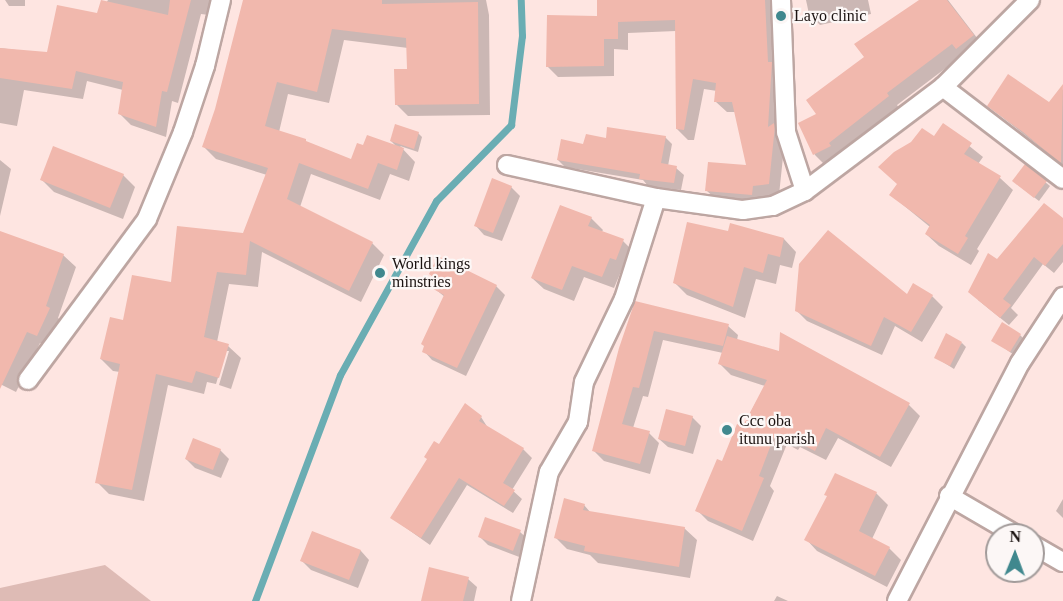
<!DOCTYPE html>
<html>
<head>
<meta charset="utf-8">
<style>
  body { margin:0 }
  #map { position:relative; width:1063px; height:601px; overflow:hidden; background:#fee5e1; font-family:Georgia,serif }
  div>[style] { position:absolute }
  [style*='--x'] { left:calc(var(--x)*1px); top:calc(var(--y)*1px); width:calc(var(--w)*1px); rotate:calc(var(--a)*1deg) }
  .green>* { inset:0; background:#debbb5 }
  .shadow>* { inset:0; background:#0003 }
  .stream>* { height:7px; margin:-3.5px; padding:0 3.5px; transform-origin:3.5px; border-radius:3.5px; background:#6aadb3 }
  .building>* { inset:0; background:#f1b8ad }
  .roads { filter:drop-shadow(2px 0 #bda6a2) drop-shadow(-2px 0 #bda6a2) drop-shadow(0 2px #bda6a2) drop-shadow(0 -2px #bda6a2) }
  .minor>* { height:18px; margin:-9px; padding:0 9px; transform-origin:9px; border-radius:9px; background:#fff }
  .dots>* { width:16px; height:16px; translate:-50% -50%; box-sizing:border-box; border:3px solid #fcf7f6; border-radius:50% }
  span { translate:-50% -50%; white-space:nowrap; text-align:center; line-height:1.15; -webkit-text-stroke:4.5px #fcf7f6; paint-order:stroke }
  .poi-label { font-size:16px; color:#1a1210 }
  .left { translate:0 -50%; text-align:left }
  .north { position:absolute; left:985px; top:523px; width:60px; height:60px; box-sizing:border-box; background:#fcf7f6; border:2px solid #a29b9a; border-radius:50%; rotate:1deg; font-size:16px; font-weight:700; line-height:24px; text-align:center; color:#1a1210 }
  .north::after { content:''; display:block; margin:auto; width:21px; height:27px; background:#40888e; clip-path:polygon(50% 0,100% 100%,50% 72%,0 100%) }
</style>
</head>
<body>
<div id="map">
  <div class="green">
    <div style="clip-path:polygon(105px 565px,151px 601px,0 601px,0 588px)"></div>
  </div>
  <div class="shadow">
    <div style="clip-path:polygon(5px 0,25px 0,25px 6px,9px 6px)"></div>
    <div style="clip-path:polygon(108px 0,212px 0,209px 15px,201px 14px,178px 103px,172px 101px,166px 137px,131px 125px,120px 114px,123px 90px,87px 81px,83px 99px,24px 90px,17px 126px,0 123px,0 48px,48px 54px,99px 15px)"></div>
    <div style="clip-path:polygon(244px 0,486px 0,489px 15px,490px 115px,408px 116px,396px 104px,408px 70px,408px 48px,344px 40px,329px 103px,288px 94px,279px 132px,352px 161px,398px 148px,391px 141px,418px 133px,422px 137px,418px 152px,400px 146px,415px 162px,409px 181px,390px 174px,380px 200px,311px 174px,300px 207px,372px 243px,384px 255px,361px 302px,262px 252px,258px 287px,229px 284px,217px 342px,228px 346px,241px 358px,231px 389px,219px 385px,229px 351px,226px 351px,216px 384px,207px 382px,204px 394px,168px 385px,144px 501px,109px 494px,97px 482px,120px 372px,113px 371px,101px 359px,124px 322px,172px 284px,244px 235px,267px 175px,216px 159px,204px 147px,217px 109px)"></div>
    <div style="clip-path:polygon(598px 0,775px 0,785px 138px,779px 195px,763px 197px,763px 205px,718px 201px,707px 191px,748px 167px,736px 112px,727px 112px,716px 102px,717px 91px,704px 89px,694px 140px,688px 140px,677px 129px,676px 31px,628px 33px,628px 50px,614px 49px,614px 76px,558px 77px,547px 66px,599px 17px)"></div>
    <div style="clip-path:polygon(806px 0,868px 0,871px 14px,820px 25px,809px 14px)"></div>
    <div style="clip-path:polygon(920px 0,948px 0,984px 47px,963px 55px,897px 105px,899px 108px,826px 166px,815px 155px,800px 123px,819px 114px,866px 57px)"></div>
    <div style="clip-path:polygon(1063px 89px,1063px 165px,988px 106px,1049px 104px)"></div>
    <div style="clip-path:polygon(943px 125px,983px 157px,978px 164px,1000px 178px,1013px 190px,977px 249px,979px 251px,971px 265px,939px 246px,926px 234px,930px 227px,891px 195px)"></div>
    <div style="clip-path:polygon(665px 137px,672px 144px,668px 166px,676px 168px,684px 175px,681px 190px,648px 186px,643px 180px,565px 167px,558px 160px,585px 146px,607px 140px)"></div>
    <div style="clip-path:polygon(0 160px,11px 169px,0 216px)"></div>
    <div style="clip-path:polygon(1025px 166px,1050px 186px,1039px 201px,1018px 185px)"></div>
    <div style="clip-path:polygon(123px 175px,135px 187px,123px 219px,54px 192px,42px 180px)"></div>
    <div style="clip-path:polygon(511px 187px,520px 196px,502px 241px,484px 235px,476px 226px)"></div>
    <div style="clip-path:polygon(591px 218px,603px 230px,601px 233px,623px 241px,634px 252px,627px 271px,622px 269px,614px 288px,584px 277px,574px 301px,544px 289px,532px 278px)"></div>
    <div style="clip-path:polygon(1063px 220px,1063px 262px,1054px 273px,1043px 264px,1011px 308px,1018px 315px,1009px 325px,978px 300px,997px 261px)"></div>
    <div style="clip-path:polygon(0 233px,63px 255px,76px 267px,58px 318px,62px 321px,49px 347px,40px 343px,16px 392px,0 384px)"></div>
    <div style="clip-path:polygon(729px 233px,784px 239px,796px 252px,792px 268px,780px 265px,776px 284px,756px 279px,745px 318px,687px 295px,674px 282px)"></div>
    <div style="clip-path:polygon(430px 285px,496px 286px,505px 295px,466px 376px,432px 360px,424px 351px,445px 297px)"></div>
    <div style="clip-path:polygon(914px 285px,932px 296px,943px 307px,922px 342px,895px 326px,882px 355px,807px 321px,796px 310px,907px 296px)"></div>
    <div style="clip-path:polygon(636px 302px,728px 326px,738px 335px,737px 340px,780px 352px,782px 334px,909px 405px,920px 416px,891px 467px,838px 438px,826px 460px,800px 447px,798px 450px,787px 444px,770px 486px,774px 491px,753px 541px,708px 521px,697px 510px,765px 386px,731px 375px,720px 364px,723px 353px,663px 340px,648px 397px,643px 396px,633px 428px,649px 433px,659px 443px,650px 474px,604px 461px,594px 451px)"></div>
    <div style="clip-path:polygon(1020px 335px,1024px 339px,1014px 355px,993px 340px)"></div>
    <div style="clip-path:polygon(962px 343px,966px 347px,954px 369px,935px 357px)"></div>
    <div style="clip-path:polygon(481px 417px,488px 428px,523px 449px,532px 458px,512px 490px,522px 499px,513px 513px,467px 485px,430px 545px,392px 518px,440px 446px)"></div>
    <div style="clip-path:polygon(692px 417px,701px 426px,693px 454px,668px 447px,659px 439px)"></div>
    <div style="clip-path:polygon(220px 450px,229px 459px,221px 478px,195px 468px,186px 459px)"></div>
    <div style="clip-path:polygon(876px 493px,888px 505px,872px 539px,889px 548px,901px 560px,887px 587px,817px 551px,806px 539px)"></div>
    <div style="clip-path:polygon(1063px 499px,1063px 518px,1056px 511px)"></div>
    <div style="clip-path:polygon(584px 505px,591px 513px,684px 528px,697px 540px,690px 578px,598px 563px,590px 555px,567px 549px,555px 537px)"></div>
    <div style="clip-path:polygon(520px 532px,529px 540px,522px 558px,488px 545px,479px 536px)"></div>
    <div style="clip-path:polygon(313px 533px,361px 551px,369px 560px,358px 588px,311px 570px,302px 561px)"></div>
    <div style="clip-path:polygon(468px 579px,477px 587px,474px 601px,422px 601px)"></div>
    <div style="clip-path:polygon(777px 596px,788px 601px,774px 601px)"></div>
  </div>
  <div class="stream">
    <div style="--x:255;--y:601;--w:241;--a:-69.4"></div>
    <div style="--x:340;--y:375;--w:199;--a:-61.1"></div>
    <div style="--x:436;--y:201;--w:107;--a:-45.4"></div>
    <div style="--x:511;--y:125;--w:90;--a:-83"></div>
    <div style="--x:522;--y:36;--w:36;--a:-92"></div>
  </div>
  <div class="building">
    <div style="clip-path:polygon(101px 0,168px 15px,170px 0,191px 0,167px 92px,162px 91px,156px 127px,118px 114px,123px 82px,76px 71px,72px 89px,0 78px,0 48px,47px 52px,57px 5px,97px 13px)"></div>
    <div style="clip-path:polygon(243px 0,382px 0,382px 4px,478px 2px,479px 104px,395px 105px,394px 69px,407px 69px,406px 38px,332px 29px,317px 92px,277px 82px,265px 126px,306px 139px,306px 141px,351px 159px,357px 143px,363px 145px,367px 135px,404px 148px,397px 170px,378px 163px,368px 189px,299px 163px,287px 199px,373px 242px,349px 291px,250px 241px,246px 275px,217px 272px,204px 337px,229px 344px,219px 378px,196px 371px,192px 383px,156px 374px,132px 490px,95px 483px,120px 364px,100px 359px,110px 317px,123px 320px,132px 275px,171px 282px,177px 226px,243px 233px,268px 168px,202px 147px,215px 109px)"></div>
    <div style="clip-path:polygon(597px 0,765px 0,768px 62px,772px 62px,768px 127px,774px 123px,775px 126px,769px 184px,753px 186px,752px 195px,705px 191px,708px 162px,746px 165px,732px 102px,714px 102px,716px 83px,693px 79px,684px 130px,676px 129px,675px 20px,618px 22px,618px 39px,604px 39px,604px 66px,546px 67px,547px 15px,597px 16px)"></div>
    <div style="clip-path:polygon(919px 0,947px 0,974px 35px,956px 49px,952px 44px,887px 93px,889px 96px,829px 143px,831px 146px,813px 155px,798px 123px,816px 114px,806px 100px,864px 57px,854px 44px)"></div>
    <div style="clip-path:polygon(1008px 74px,1049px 102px,1063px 84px,1061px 164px,1023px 132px,987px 106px)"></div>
    <div style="clip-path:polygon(943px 123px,972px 143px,964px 154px,1001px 176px,965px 236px,968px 238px,958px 254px,925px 234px,930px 225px,889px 195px,897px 184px,878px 167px,894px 152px,911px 142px,922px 128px,934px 136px)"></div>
    <div style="clip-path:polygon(395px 124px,419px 132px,414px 149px,390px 141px)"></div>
    <div style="clip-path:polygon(607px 127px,666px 136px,661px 163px,677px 166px,674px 183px,639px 179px,640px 174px,557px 160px,561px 139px,583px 144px,586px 134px,606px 138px)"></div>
    <div style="clip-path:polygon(53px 146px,124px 174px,110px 208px,40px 180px)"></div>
    <div style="clip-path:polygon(1025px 164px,1047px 181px,1034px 198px,1012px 181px)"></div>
    <div style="clip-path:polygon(492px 178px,512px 186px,493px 233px,474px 226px)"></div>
    <div style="clip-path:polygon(1044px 203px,1063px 218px,1063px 244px,1045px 266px,1034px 257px,1003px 299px,1011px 305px,1000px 318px,968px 292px,988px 253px,997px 259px)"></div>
    <div style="clip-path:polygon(560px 205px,592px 217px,588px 226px,624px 239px,616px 260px,610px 258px,602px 277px,572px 266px,562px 290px,531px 278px)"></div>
    <div style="clip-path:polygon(687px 222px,728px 231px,730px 223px,784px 238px,780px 257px,768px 254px,763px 273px,744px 267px,733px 307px,673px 283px)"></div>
    <div style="clip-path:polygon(828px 230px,907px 294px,913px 283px,933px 295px,911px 332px,884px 317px,871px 346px,795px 311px,799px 264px)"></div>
    <div style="clip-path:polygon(0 231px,64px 254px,46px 306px,50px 308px,37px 336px,27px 332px,0 389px)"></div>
    <div style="clip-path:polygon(438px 256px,497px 285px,457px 368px,422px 352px,424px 346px,421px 344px,444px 295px,428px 286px,433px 277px,429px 274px)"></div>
    <div style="clip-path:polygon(635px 301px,729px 324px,723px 346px,654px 331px,639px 388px,633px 387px,622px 424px,650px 431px,640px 464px,592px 451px,619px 348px)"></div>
    <div style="clip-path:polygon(1002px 322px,1021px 334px,1010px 352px,991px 341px)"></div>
    <div style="clip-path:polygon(780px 332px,910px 403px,880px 457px,826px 428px,815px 451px,788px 437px,787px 440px,775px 434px,759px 476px,764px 478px,742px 531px,695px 511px,717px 459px,722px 461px,737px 424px,743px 426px,767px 380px,718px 364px,727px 336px,779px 351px)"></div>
    <div style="clip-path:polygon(946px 333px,962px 342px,950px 366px,934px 358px)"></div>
    <div style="clip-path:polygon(465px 403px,482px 416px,479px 421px,524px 448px,503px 483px,515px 490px,504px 506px,459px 478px,421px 538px,390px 518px,427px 459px,424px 457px,434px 441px,439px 444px)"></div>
    <div style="clip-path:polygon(666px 409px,693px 416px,685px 446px,658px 439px)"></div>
    <div style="clip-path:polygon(193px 438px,221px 449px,213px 470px,185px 459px)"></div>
    <div style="clip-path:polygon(835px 473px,877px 492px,859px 531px,890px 547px,875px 576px,804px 540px,827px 496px,824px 495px)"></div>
    <div style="clip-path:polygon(564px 498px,585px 504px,583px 510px,685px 527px,679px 567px,584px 551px,585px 546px,554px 538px)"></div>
    <div style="clip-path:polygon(485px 517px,521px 530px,513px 551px,478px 537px)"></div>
    <div style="clip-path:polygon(312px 531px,361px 550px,349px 580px,300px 561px)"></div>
    <div style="clip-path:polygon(429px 567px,469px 577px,463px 601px,421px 601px)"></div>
  </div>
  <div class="roads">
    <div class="minor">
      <div style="--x:781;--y:0;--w:132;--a:87.8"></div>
      <div style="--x:786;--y:132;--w:62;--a:72.1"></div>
      <div style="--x:943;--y:87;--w:151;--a:37.5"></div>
      <div style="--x:507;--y:165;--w:153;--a:12.5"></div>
      <div style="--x:656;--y:198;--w:88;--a:7.9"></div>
      <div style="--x:743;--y:210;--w:30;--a:-8"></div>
      <div style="--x:773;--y:206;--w:35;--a:-25"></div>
      <div style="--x:805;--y:191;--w:173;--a:-37"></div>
      <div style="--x:943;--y:87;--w:123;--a:-45"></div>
      <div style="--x:28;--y:380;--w:200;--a:-53.5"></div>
      <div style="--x:147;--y:219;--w:94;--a:-67.5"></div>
      <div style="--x:183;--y:132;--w:70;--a:-71.6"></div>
      <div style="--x:205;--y:66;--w:68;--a:-76.4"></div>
      <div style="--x:949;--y:496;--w:78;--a:30.2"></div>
      <div style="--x:1033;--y:545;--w:34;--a:30"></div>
      <div style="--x:521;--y:601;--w:132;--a:-77.8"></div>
      <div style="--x:549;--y:472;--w:58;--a:-59.9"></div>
      <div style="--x:578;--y:422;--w:40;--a:-81.5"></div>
      <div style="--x:584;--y:382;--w:92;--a:-64.3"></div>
      <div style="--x:624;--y:299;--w:106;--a:-72.4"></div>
      <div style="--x:897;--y:601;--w:268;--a:-62.7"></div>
      <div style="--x:1020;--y:363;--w:79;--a:-56.9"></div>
    </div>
  </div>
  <div class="dots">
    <div style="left:781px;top:16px;background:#40888e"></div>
    <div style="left:380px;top:273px;background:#40888e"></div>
    <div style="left:727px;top:430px;background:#40888e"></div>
  </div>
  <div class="poi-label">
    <span class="left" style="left:794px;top:16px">Layo clinic</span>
    <span class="left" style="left:392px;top:273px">World kings<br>minstries</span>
    <span class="left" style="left:739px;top:430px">Ccc oba<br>itunu parish</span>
  </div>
  <div class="north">N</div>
</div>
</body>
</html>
